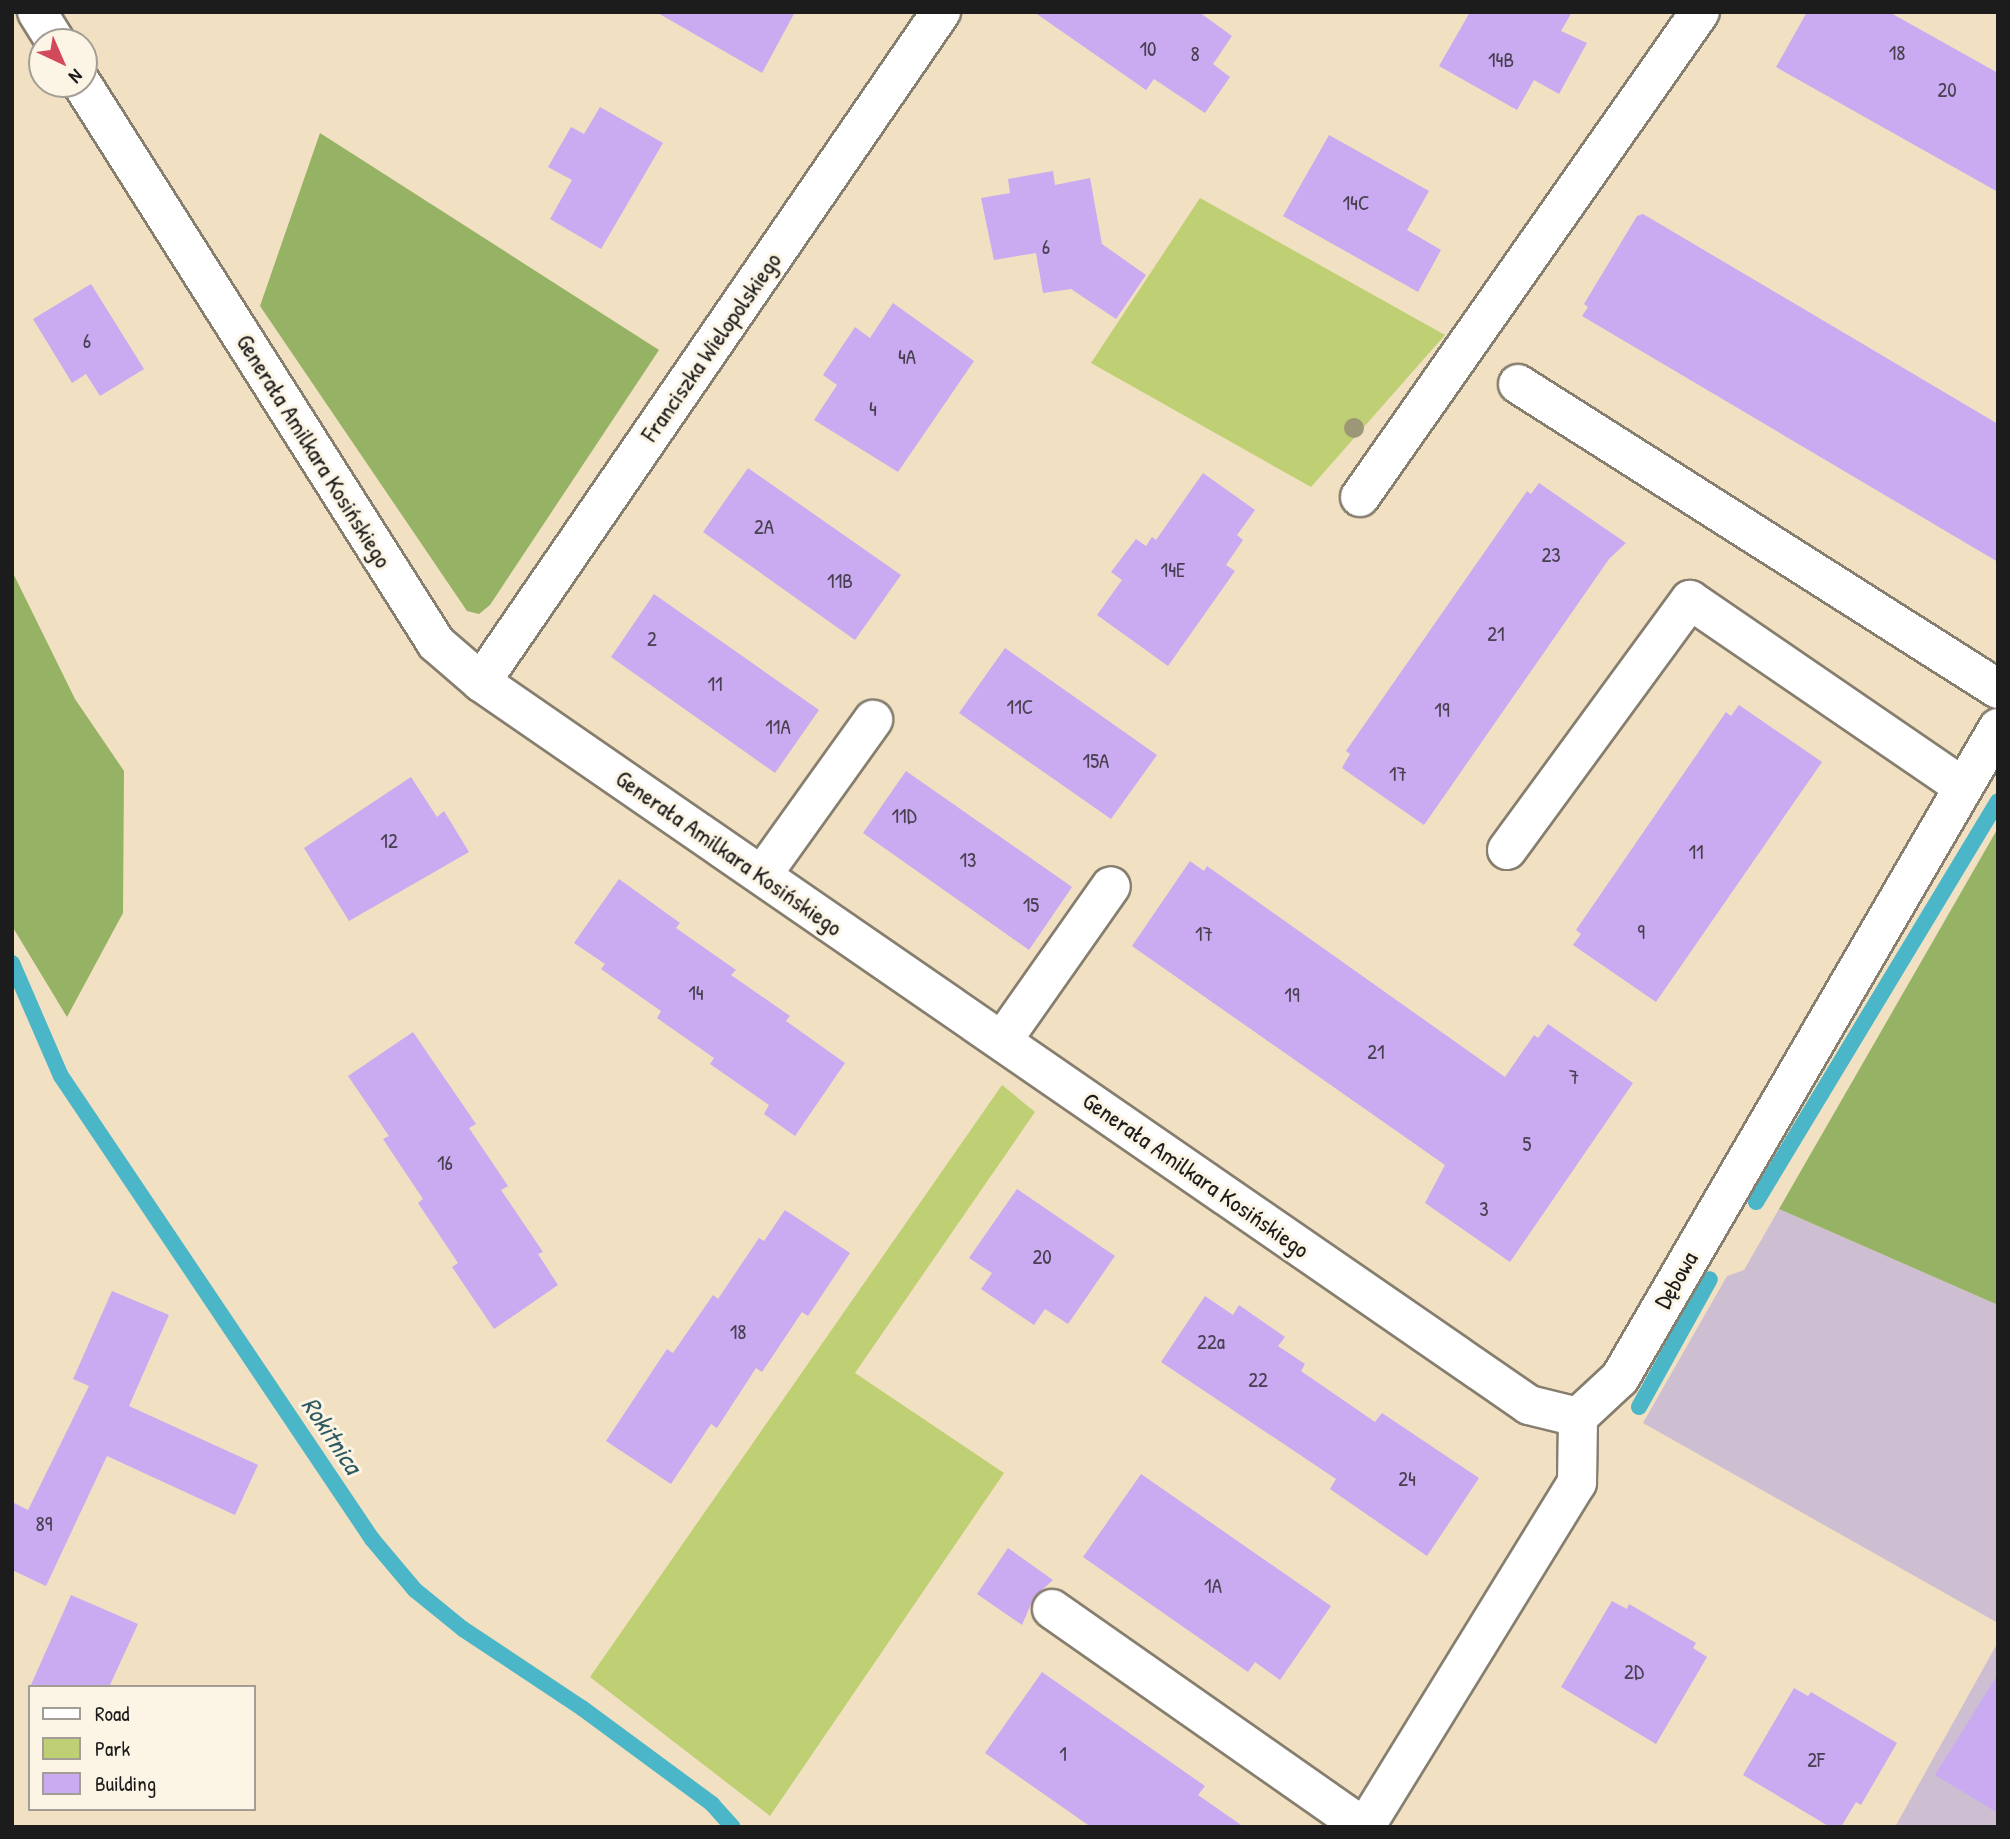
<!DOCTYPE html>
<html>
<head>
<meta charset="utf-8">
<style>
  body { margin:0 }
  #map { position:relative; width:2010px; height:1839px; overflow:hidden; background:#f1e1c2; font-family:"Patrick Hand",sans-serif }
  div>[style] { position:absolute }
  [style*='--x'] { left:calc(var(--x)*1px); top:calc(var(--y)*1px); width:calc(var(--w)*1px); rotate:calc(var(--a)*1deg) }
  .industrial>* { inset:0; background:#cdbed2 }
  .green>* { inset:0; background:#bed073 }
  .forest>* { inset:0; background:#96b265 }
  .stream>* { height:16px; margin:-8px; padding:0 8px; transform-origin:8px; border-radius:8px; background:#4bb6c8 }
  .building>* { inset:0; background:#caaaf0 }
  .roads { filter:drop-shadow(2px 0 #867e6f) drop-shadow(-2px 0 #867e6f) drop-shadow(0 2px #867e6f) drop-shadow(0 -2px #867e6f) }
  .minor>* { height:38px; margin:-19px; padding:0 19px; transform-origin:19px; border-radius:19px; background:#fff }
  .trees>* { width:20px; height:20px; margin:-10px; border-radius:50%; background:#9b9777 }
  span { translate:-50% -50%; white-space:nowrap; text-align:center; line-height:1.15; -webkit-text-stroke:6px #fcf5e5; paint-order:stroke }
  .number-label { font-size:21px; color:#484051 }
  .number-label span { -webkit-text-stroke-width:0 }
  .street-label { font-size:24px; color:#1c1c1c }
  .water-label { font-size:26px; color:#2f5a61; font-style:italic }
  .frame { position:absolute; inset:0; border:14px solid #1c1c1c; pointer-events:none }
  .legend { position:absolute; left:28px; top:1685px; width:228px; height:126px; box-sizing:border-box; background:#fcf5e5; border:2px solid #a29e95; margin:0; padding:9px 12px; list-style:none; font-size:21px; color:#1c1c1c }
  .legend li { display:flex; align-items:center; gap:14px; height:35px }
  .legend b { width:35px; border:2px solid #a29e95 }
  .north { position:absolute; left:28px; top:28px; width:70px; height:70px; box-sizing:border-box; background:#fcf5e5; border:2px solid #a29e95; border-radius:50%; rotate:136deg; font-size:19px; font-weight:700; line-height:28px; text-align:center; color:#1c1c1c }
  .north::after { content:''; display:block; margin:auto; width:24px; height:32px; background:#d1495b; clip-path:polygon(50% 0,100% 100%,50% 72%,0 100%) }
</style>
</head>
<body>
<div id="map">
  <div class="industrial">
    <div style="clip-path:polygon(1779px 1209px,1998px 1305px,1998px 1623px,1643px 1423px,1727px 1276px,1744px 1270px)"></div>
    <div style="clip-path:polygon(1998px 1642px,1998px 1827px,1895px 1827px)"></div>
  </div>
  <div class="green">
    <div style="clip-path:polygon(1200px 198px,1445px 335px,1311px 487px,1091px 363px)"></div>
    <div style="clip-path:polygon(1002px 1085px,1035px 1112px,855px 1373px,1004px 1473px,770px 1816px,590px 1677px)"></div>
  </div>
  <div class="forest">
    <div style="clip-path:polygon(320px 133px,659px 350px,490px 605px,479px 614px,467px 611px,260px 306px)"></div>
    <div style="clip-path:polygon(12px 571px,75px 699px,124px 771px,123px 913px,67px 1017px,12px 926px)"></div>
    <div style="clip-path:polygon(1998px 828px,1998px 1305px,1779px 1209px)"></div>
  </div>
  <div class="stream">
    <div style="--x:12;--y:963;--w:123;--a:66.6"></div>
    <div style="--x:61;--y:1076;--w:558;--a:56.11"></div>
    <div style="--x:372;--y:1539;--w:67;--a:49.9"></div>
    <div style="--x:415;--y:1590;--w:62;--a:39.1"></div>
    <div style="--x:463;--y:1629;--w:143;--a:33.6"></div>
    <div style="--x:582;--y:1708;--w:162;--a:36.4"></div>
    <div style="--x:712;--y:1804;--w:31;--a:48"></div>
    <div style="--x:1756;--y:1202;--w:468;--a:-58.9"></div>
    <div style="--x:1639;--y:1407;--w:146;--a:-61"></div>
  </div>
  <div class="building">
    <div style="clip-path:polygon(656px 12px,795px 12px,762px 73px)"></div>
    <div style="clip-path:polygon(1034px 12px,1199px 12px,1232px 36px,1213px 64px,1230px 77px,1205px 113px,1154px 79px,1146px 90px)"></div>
    <div style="clip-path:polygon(1470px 12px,1572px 12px,1561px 31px,1587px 43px,1559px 94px,1534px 80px,1517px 110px,1439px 66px)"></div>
    <div style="clip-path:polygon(1807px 12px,1889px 12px,1998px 73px,1998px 192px,1776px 67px)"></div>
    <div style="clip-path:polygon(600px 107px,663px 143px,601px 249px,550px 219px,572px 180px,548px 167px,571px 127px,584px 134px)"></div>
    <div style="clip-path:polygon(1329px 135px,1429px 191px,1407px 230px,1441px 250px,1418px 292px,1283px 216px)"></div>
    <div style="clip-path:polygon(1053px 171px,1055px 185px,1090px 178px,1102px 244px,1146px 275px,1116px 319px,1071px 289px,1043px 293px,1036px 253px,994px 260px,981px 198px,1010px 193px,1008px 179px)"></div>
    <div style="clip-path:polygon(1643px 214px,1998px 424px,1998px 562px,1582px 316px,1588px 307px,1584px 304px,1637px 216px)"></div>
    <div style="clip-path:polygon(91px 284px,144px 369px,100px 396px,86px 374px,72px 383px,33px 319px)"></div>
    <div style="clip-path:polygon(893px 303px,974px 361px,898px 472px,814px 420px,837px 385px,823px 375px,855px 327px,870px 338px)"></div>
    <div style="clip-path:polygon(748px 468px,901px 575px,855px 640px,703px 532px)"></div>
    <div style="clip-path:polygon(1203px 473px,1255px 510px,1237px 535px,1243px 540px,1226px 565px,1235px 571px,1168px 666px,1097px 615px,1122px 580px,1111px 572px,1136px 539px,1146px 546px,1152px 537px,1156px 540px)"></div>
    <div style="clip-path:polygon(1539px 483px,1626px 543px,1609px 559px,1424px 825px,1342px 768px,1350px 754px,1346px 751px,1527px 491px,1531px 494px)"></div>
    <div style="clip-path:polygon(654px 594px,819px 710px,775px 773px,611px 657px)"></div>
    <div style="clip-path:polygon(1005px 648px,1157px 755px,1111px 819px,959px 713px)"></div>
    <div style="clip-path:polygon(1739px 705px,1822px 762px,1656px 1002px,1573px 945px,1581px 934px,1576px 930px,1726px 712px,1731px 716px)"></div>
    <div style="clip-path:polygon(906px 771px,1072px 887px,1029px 950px,863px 833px)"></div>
    <div style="clip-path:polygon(411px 777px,437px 817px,444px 811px,469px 852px,349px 921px,304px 848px)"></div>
    <div style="clip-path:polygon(1190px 861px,1204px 871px,1207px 866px,1505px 1077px,1534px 1035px,1538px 1038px,1548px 1024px,1633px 1083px,1510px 1262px,1425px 1203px,1445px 1165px,1132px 946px)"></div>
    <div style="clip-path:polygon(619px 879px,680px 923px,676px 928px,736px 970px,731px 975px,790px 1016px,786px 1021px,845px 1063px,795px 1136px,764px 1114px,769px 1105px,710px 1064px,714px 1058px,657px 1018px,661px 1011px,601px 969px,605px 964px,574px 943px)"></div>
    <div style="clip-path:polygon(413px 1032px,476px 1124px,469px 1128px,508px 1186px,501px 1190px,543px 1252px,538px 1254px,558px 1285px,494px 1329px,452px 1267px,458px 1263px,418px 1203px,423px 1199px,383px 1139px,389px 1136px,348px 1076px)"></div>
    <div style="clip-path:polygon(1017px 1189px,1115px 1256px,1068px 1324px,1045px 1309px,1034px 1325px,981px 1289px,992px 1273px,969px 1258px)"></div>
    <div style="clip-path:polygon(785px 1210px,850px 1253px,808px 1316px,802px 1312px,762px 1372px,756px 1368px,717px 1428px,711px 1424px,671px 1484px,606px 1441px,667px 1349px,673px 1353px,713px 1295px,718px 1299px,759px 1238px,764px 1241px)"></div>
    <div style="clip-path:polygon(112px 1291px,169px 1315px,129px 1406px,258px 1465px,235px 1515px,107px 1456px,46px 1586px,12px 1570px,12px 1502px,28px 1510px,89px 1386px,73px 1379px)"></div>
    <div style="clip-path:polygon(1205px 1296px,1233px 1315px,1239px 1305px,1285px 1337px,1278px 1346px,1305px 1364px,1301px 1371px,1375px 1422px,1382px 1413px,1479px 1478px,1427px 1556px,1330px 1489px,1336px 1479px,1161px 1362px)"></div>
    <div style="clip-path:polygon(1141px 1474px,1331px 1606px,1280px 1680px,1255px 1662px,1248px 1672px,1083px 1557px)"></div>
    <div style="clip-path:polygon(1008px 1548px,1053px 1580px,1034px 1597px,1022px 1625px,977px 1594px)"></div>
    <div style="clip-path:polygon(71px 1595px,138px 1624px,109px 1687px,30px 1687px)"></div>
    <div style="clip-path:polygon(1612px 1601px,1627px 1609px,1629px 1604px,1696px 1643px,1693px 1648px,1707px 1657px,1656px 1744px,1561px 1687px)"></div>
    <div style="clip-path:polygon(1042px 1672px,1205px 1786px,1198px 1795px,1244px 1827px,1091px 1827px,985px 1753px)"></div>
    <div style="clip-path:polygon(1998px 1674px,1998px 1813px,1935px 1775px)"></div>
    <div style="clip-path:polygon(1794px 1688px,1808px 1696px,1811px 1692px,1897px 1743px,1861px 1805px,1856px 1802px,1841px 1827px,1830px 1827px,1743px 1775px)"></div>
  </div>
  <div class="roads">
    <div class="minor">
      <div style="--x:37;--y:12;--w:36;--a:58"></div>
      <div style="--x:82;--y:84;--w:662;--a:57.65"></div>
      <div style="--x:436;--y:643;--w:60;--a:40.9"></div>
      <div style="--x:481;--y:682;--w:1273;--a:34.6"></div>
      <div style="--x:1529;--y:1405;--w:50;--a:13.8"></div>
      <div style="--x:1518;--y:384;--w:569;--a:32.43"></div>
      <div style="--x:1360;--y:497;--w:592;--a:-54.97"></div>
      <div style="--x:481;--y:682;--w:813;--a:-55.53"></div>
      <div style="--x:1507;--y:850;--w:310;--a:-53.8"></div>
      <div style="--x:1690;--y:600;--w:330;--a:34.4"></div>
      <div style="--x:762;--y:875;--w:191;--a:-54.4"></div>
      <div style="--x:1002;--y:1041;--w:189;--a:-54.9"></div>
      <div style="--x:1052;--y:1609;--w:380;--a:35"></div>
      <div style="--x:1365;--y:1827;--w:404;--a:-58.4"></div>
      <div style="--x:1577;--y:1483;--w:66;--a:-89.1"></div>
      <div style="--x:1578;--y:1417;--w:57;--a:-42.9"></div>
      <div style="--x:1620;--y:1378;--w:752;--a:-59.82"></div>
    </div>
  </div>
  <div class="trees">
    <div style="left:1354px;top:428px"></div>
  </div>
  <div class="number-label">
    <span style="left:1148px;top:49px">10</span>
    <span style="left:1897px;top:53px">18</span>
    <span style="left:1195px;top:54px">8</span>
    <span style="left:1501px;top:60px">14B</span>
    <span style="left:1947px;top:90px">20</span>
    <span style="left:1356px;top:203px">14C</span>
    <span style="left:1046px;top:247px">6</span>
    <span style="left:87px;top:341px">6</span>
    <span style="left:907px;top:357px">4A</span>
    <span style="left:873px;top:409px">4</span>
    <span style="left:764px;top:527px">2A</span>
    <span style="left:1551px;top:555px">23</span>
    <span style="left:1173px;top:570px">14E</span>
    <span style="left:840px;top:581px">11B</span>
    <span style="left:1496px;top:634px">21</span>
    <span style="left:652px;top:639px">2</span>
    <span style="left:715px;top:684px">11</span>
    <span style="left:1020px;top:707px">11C</span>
    <span style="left:1442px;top:710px">19</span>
    <span style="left:778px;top:727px">11A</span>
    <span style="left:1096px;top:761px">15A</span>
    <span style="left:1398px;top:774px">17</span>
    <span style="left:904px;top:816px">11D</span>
    <span style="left:389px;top:841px">12</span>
    <span style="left:1696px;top:852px">11</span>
    <span style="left:968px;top:860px">13</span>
    <span style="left:1031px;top:905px">15</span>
    <span style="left:1641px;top:932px">9</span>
    <span style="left:1204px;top:934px">17</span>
    <span style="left:696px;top:993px">14</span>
    <span style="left:1292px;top:995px">19</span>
    <span style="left:1376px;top:1052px">21</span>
    <span style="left:1574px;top:1077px">7</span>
    <span style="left:1527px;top:1144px">5</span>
    <span style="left:445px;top:1163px">16</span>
    <span style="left:1484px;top:1209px">3</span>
    <span style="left:1042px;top:1257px">20</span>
    <span style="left:738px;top:1332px">18</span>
    <span style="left:1211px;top:1342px">22a</span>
    <span style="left:1258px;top:1380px">22</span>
    <span style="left:1407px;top:1479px">24</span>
    <span style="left:44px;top:1524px">89</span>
    <span style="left:1213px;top:1586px">1A</span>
    <span style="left:1634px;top:1672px">2D</span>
    <span style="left:1063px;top:1754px">1</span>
    <span style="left:1816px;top:1760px">2F</span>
  </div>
  <div class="street-label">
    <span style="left:711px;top:347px;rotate:-55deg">Franciszka Wielopolskiego</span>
    <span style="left:314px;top:451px;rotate:58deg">Generała Amilkara Kosińskiego</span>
    <span style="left:729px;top:853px;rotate:35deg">Generała Amilkara Kosińskiego</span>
    <span style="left:1196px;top:1175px;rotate:35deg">Generała Amilkara Kosińskiego</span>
    <span style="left:1676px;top:1280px;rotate:-60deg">Dębowa</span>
  </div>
  <div class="water-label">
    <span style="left:332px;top:1435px;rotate:56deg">Rokitnica</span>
  </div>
  <div class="frame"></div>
  <ul class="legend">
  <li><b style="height:9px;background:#fff"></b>Road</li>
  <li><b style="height:19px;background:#bed073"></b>Park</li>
  <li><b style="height:19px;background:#caaaf0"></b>Building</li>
  </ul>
  <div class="north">N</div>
</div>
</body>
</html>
